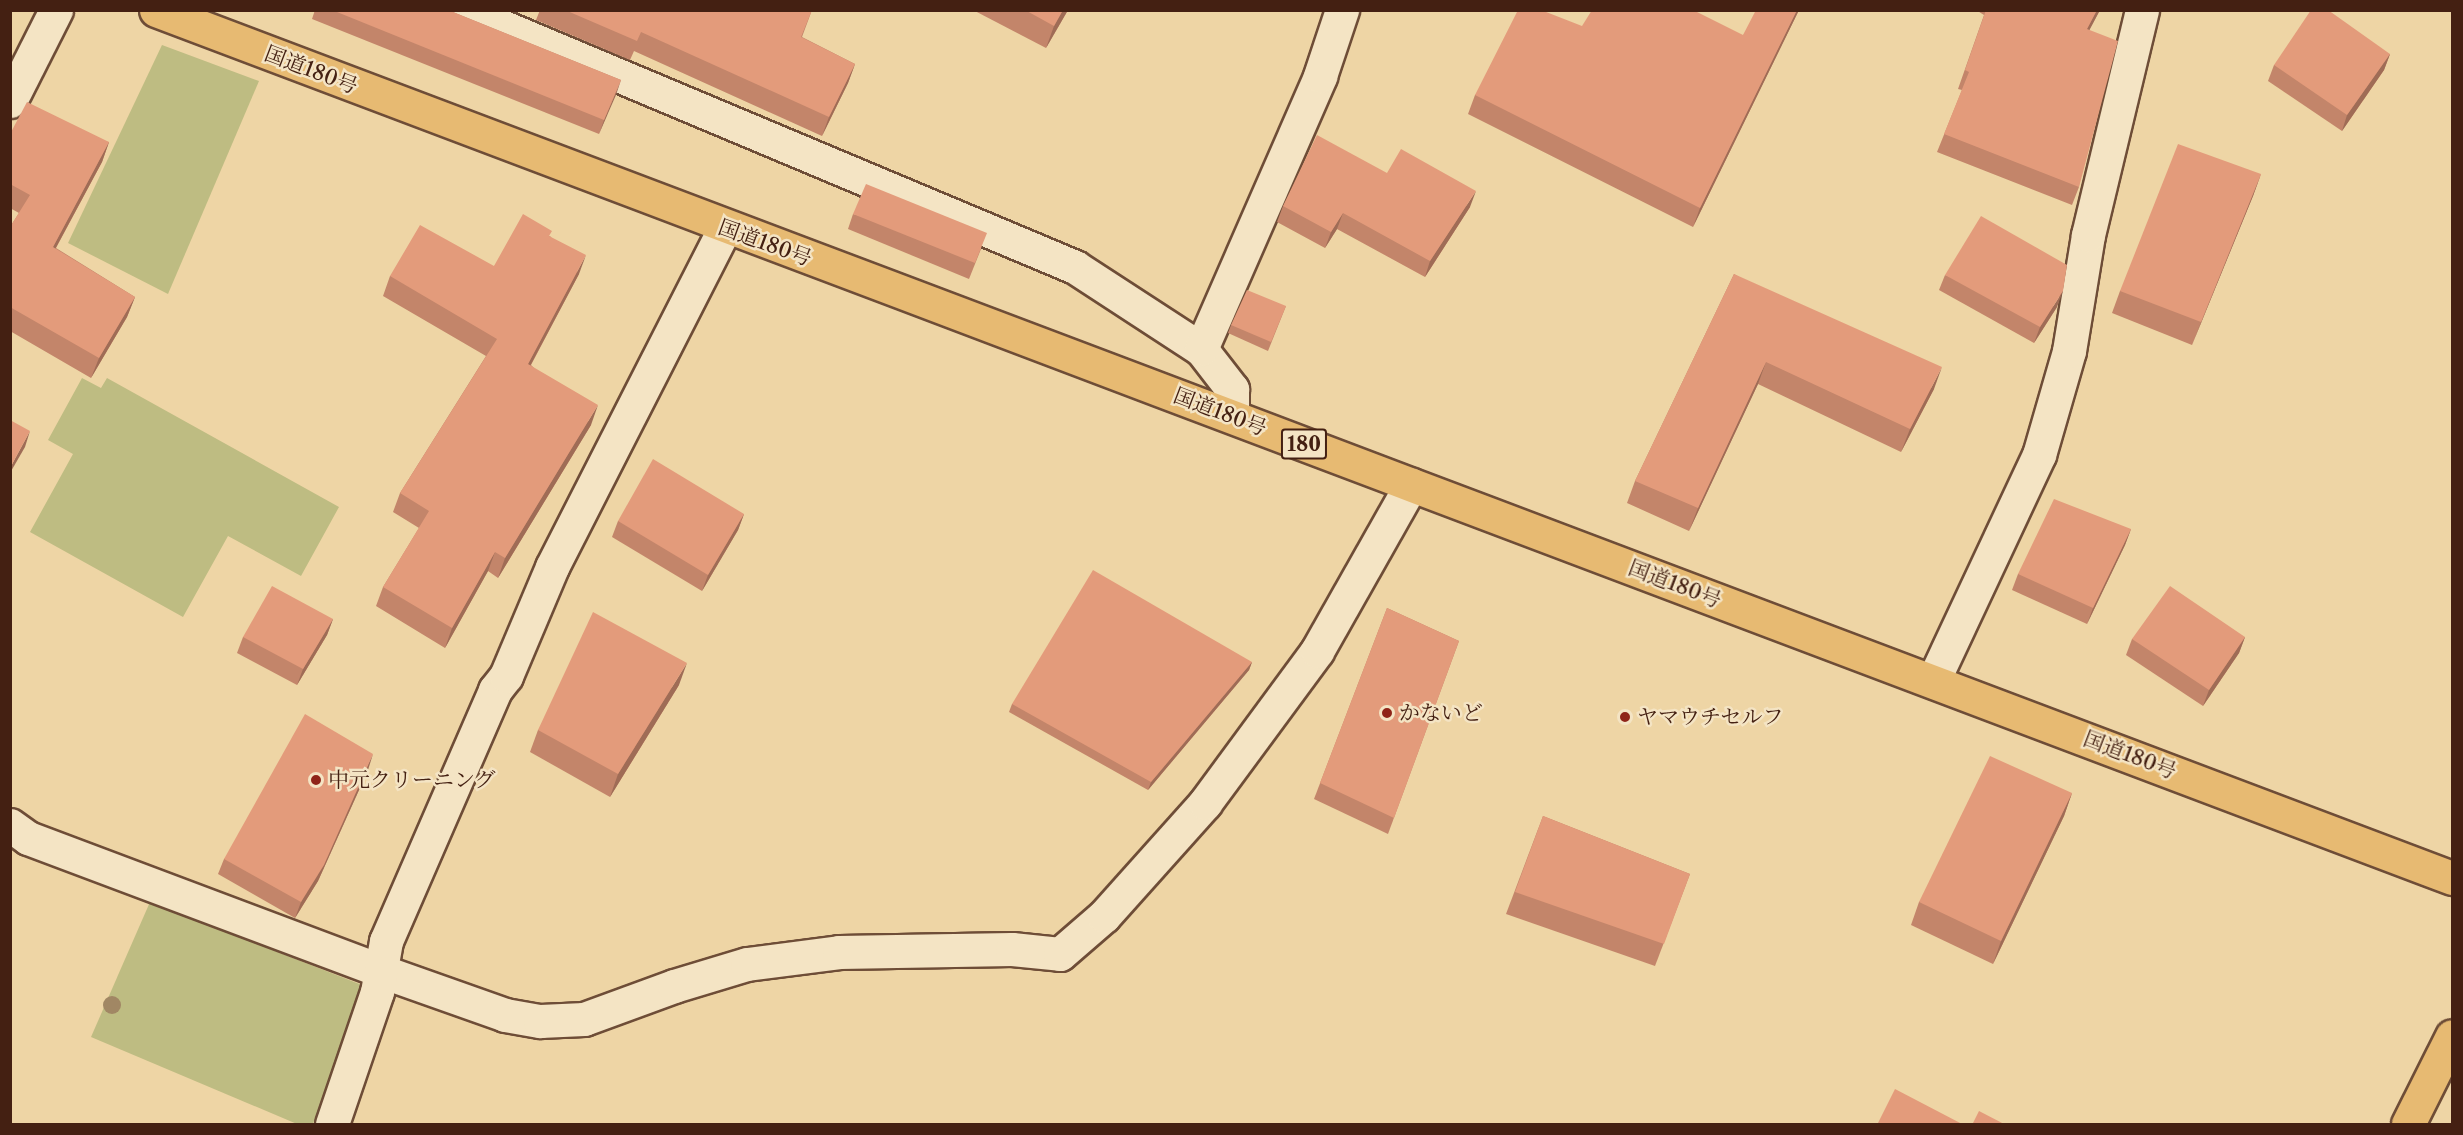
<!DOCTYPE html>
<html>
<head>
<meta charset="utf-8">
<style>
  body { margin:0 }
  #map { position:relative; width:2463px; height:1135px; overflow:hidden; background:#eed5a5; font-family:"Libre Caslon Text","Noto Serif JP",serif }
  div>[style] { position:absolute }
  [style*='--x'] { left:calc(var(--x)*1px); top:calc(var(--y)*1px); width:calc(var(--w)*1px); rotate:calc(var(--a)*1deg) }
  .green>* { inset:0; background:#bebc82 }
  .roads { filter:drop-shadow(2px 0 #6e4d37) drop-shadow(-2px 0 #6e4d37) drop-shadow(0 2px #6e4d37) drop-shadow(0 -2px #6e4d37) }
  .minor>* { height:33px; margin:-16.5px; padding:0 16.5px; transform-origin:16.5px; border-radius:16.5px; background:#f4e4c4 }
  .highway>* { height:33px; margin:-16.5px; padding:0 16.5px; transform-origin:16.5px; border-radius:16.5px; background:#e7ba72 }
  .trees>* { width:18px; height:18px; margin:-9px; border-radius:50%; background:#a18764 }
  .wall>* { inset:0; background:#c3856a }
  .shaded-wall>* { inset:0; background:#9f6c56 }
  .building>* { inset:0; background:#e39b7b }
  .dots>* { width:16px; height:16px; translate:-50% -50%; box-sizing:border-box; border:3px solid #f4e4c4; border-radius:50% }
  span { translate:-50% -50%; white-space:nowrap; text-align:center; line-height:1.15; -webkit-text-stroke:5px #f4e4c4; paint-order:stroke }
  .shield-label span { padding:2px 4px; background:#f4e4c4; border:2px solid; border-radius:4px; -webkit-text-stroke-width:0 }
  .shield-label { font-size:20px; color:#442012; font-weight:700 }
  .street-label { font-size:21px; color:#442012 }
  .poi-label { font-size:21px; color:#442012 }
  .left { translate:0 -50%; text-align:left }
  .frame { position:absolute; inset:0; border:12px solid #442012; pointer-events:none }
</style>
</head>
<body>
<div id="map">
  <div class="green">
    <div style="clip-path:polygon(162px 45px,259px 81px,168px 294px,68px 243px)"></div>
    <div style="clip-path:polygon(82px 378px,101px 388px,107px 378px,339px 507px,301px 576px,228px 536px,183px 617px,30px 532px,73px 454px,48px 440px)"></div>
    <div style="clip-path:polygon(150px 902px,362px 985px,313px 1124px,297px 1124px,91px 1037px)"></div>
  </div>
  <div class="roads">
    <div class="minor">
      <div style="--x:463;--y:10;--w:664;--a:22.78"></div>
      <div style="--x:1075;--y:267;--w:150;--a:33.1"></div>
      <div style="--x:1201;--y:349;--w:51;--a:52.2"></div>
      <div style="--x:1232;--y:389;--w:27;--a:90"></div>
      <div style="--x:10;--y:101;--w:102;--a:-63.2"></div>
      <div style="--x:1201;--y:349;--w:298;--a:-66.4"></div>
      <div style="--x:1320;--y:76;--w:70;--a:-71.6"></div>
      <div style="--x:1933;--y:681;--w:250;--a:-64.9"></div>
      <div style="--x:2039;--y:455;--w:108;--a:-73.9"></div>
      <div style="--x:2069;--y:351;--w:118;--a:-80.7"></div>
      <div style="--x:2088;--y:235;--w:231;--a:-76.5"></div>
      <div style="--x:10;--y:825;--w:22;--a:36"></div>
      <div style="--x:28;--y:838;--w:377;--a:20.6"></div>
      <div style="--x:381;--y:971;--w:132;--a:19.5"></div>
      <div style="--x:505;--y:1015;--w:36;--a:10"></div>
      <div style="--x:540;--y:1021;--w:44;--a:-2.6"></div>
      <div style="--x:584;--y:1019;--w:96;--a:-20.1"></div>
      <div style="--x:674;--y:986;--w:76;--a:-16.8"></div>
      <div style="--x:747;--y:964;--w:93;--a:-7.4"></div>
      <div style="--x:839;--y:952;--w:173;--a:-1"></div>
      <div style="--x:1012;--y:949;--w:48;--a:5.9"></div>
      <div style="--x:1060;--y:954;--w:58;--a:-40.8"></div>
      <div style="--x:1104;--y:916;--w:152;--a:-48.2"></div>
      <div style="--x:1205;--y:803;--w:189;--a:-53.6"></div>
      <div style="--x:1317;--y:651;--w:191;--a:-60.5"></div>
      <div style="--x:332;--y:1124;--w:139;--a:-71.2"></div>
      <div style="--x:377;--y:992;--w:52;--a:-80"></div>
      <div style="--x:386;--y:941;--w:274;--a:-66.5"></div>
      <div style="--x:495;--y:690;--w:18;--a:-52"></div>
      <div style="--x:506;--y:676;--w:118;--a:-67.1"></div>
      <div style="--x:552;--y:567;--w:381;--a:-63"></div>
    </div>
    <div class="highway">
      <div style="--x:156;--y:10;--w:2455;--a:20.71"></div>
      <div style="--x:2408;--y:1124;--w:98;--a:-63.4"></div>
    </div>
  </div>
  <div class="trees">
    <div style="left:112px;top:1005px"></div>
  </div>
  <div class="wall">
    <div style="clip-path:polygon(315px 10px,448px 10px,621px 80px,599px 134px,312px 19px)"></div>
    <div style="clip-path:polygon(540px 10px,812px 10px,802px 37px,855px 64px,848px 83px,822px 136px,634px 51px,630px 60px,536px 20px)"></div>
    <div style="clip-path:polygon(973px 10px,1068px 10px,1046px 48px)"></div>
    <div style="clip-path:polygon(1799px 10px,1693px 227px,1468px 114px,1475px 95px,1582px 26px,1743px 35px)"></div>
    <div style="clip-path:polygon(1976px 10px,2100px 10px,2089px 30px,2079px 187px,2072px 205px,1937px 152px,1962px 90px,1958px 89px,1984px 15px)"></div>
    <div style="clip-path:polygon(2390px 54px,2384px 70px,2342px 131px,2268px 81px,2274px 65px)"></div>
    <div style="clip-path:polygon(10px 134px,109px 142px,102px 162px,56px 248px,135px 297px,127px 317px,91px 378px,10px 331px,10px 227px,19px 213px,10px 208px)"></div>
    <div style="clip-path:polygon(1387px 173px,1470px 207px,1425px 277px,1337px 229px,1325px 248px,1277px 222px,1283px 206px)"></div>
    <div style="clip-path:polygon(2261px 174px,2253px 196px,2192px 345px,2112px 313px,2120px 291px)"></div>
    <div style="clip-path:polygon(853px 214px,981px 249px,969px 279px,848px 229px)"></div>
    <div style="clip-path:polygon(550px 236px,579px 274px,531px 365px,591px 425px,498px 578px,488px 571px,445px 648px,376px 606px,383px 587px,419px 528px,393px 512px,400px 493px,486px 356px,383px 296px,390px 276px,494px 266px)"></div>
    <div style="clip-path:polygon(1734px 274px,1934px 389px,1901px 452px,1758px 384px,1689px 531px,1627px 503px,1635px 481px)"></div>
    <div style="clip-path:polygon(1945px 275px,2057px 307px,2034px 343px,1939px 290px)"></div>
    <div style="clip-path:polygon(1286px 306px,1268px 351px,1228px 333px,1231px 325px)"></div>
    <div style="clip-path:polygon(744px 514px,738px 530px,702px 591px,612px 537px,618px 521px)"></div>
    <div style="clip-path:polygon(2131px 529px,2125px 545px,2087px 624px,2012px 590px,2018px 574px)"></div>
    <div style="clip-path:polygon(1387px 608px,1459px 641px,1388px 834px,1314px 799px)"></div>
    <div style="clip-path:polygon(333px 619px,327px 635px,297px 685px,237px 653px,243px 637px)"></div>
    <div style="clip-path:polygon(2245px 637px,2239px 653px,2203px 706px,2126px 655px,2132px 639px)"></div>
    <div style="clip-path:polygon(1252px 662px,1249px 670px,1148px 790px,1009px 712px,1012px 704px)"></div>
    <div style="clip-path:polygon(679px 685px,610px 797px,530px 752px,538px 730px)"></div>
    <div style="clip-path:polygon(368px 770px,318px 881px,295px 918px,218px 874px,224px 859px)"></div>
    <div style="clip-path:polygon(2072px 793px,2064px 816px,1993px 964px,1911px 925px,1919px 902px)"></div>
    <div style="clip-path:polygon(1543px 816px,1690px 874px,1655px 966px,1506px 914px)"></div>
  </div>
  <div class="shaded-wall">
    <div style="clip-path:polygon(1063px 10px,1068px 10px,1046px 48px,1054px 26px)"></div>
    <div style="clip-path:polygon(1797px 10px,1799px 10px,1693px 227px,1700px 208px)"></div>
    <div style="clip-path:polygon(2097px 10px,2100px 10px,2080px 48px,2087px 29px)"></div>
    <div style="clip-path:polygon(2390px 54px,2384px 70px,2342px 131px,2347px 115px)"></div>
    <div style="clip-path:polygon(855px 64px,848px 83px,822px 136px,829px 117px)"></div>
    <div style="clip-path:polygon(621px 80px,616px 95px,599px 134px,604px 120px)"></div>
    <div style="clip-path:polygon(109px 142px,102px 162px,46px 266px,53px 247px)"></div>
    <div style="clip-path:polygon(2261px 174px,2253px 196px,2192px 345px,2201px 322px)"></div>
    <div style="clip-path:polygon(1476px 191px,1470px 207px,1425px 277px,1430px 261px)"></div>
    <div style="clip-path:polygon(1343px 213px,1337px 229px,1325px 248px,1331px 232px)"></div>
    <div style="clip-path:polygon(586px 255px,579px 274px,521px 383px,528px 364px)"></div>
    <div style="clip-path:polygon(2063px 291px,2057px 307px,2034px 343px,2040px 327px)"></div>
    <div style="clip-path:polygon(135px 297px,127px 317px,91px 378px,99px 358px)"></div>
    <div style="clip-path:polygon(1766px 362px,1758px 384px,1689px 531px,1698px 508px)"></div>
    <div style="clip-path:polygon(1942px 367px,1934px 389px,1901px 452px,1910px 429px)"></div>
    <div style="clip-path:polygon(598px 405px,591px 425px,498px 578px,505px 558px)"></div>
    <div style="clip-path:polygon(30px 431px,25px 447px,10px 473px,10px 468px)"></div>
    <div style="clip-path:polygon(744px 514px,738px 530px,702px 591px,708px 575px)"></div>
    <div style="clip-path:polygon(2131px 529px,2125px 545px,2087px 624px,2093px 608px)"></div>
    <div style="clip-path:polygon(495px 552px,488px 571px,445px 648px,452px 628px)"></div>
    <div style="clip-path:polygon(333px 619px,327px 635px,297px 685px,303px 669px)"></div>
    <div style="clip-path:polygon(2245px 637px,2239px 653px,2203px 706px,2209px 690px)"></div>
    <div style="clip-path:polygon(1252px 662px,1249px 670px,1148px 790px,1151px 782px)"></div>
    <div style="clip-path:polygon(687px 663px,679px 685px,610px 797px,618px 774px)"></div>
    <div style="clip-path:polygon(373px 754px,368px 770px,318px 881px,295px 918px,301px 902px)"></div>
    <div style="clip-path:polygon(2072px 793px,2064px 816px,1993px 964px,2001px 941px)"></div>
  </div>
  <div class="building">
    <div style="clip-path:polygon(332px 10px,448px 10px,621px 80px,604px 120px)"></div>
    <div style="clip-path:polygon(565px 10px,812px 10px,801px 37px,855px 64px,829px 117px,641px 32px,637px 41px)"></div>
    <div style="clip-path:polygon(1025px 10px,1063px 10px,1054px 26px)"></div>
    <div style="clip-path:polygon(1518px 10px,1541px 10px,1582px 26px,1592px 10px,1693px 10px,1743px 35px,1756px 10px,1797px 10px,1700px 208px,1475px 95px)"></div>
    <div style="clip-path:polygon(1986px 10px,2097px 10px,2087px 29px,2118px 41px,2079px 187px,1944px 134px,1969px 72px,1965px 70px)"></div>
    <div style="clip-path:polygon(2311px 10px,2328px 10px,2390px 54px,2347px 115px,2274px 65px)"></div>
    <div style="clip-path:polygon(27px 102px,109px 142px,53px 247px,135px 297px,99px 358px,10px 307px,10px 227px,30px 195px,10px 184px,10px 134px)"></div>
    <div style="clip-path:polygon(1317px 135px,1387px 173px,1401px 149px,1476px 191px,1430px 261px,1343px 213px,1331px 232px,1283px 206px)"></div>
    <div style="clip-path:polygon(2178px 144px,2261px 174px,2201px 322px,2120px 291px)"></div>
    <div style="clip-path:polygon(866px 184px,987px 233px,975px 263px,853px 214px)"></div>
    <div style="clip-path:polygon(523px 214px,552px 231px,549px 236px,586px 255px,528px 364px,598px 405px,505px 558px,495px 552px,452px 628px,383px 587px,429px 511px,400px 493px,497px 339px,390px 276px,420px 225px,494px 266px)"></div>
    <div style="clip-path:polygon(1981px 216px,2067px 265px,2063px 291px,2040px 327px,1945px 275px)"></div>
    <div style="clip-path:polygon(1734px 274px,1942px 367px,1910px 429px,1766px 362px,1698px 508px,1635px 481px)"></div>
    <div style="clip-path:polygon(1247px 290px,1286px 306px,1271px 342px,1231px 325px)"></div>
    <div style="clip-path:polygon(10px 420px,30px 431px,10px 468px)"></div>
    <div style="clip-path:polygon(653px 459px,744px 514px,708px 575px,618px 521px)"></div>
    <div style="clip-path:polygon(2054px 499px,2131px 529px,2093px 608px,2018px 574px)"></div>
    <div style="clip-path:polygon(1093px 570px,1252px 662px,1151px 782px,1012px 704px)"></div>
    <div style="clip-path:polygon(272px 586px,333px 619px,303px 669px,243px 637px)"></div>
    <div style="clip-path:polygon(2170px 586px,2245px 637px,2209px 690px,2132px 639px)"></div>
    <div style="clip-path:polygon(1387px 608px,1459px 641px,1394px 818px,1320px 783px)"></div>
    <div style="clip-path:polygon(593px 612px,687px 663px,618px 774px,538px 730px)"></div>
    <div style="clip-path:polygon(305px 714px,373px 754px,324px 865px,301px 902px,224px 859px)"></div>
    <div style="clip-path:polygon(1990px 756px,2072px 793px,2001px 941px,1919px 902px)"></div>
    <div style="clip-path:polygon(1543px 816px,1690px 874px,1664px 944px,1515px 892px)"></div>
    <div style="clip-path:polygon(1895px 1089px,1964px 1125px,1877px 1125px)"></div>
    <div style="clip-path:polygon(1979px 1111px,2006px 1125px,1972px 1125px)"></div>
  </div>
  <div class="dots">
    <div style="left:1387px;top:713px;background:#8f2418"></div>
    <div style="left:1625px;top:717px;background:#8f2418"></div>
    <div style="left:316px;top:780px;background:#8f2418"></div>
  </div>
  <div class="shield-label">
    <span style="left:1304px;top:444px">180</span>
  </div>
  <div class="street-label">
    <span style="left:311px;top:70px;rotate:21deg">国道180号</span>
    <span style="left:765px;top:243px;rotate:20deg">国道180号</span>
    <span style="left:1220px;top:412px;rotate:21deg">国道180号</span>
    <span style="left:1675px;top:584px;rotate:21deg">国道180号</span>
    <span style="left:2130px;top:755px;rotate:21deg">国道180号</span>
  </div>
  <div class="poi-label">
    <span class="left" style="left:1399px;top:713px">かないど</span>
    <span class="left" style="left:1637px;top:717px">ヤマウチセルフ</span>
    <span class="left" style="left:328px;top:780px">中元クリーニング</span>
  </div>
  <div class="frame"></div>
</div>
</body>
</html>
